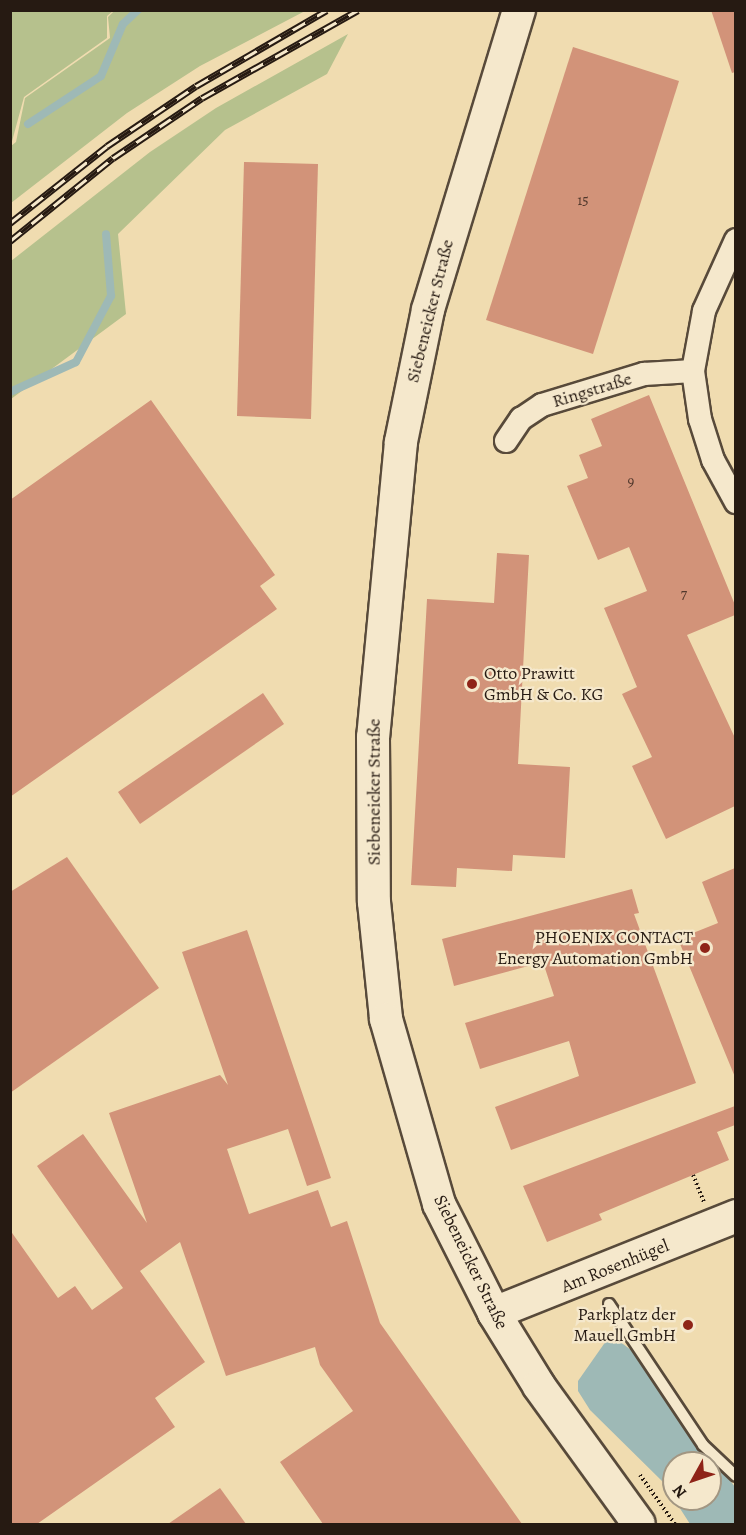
<!DOCTYPE html>
<html>
<head>
<meta charset="utf-8">
<style>
  body { margin:0 }
  #map { position:relative; width:746px; height:1535px; overflow:hidden; background:#f0dcb0; font-family:Alegreya,serif }
  div>[style] { position:absolute }
  [style*='--x'] { left:calc(var(--x)*1px); top:calc(var(--y)*1px); width:calc(var(--w)*1px); rotate:calc(var(--a)*1deg) }
  .green>* { inset:0; background:#b6c18d }
  .water>* { inset:0; background:#9eb9b6 }
  .stream>* { height:8px; margin:-4px; padding:0 4px; transform-origin:4px; border-radius:4px; background:#9eb9b6 }
  .building>* { inset:0; background:#d29379 }
  .path>* { height:4px; margin-top:-2px; transform-origin:0; background:repeating-linear-gradient(90deg,#261a12 0 1.5px,transparent 0 4.5px) }
  .roads { filter:drop-shadow(2px 0 #584a3a) drop-shadow(-2px 0 #584a3a) drop-shadow(0 2px #584a3a) drop-shadow(0 -2px #584a3a) }
  .lane>* { height:10px; margin:-5px; padding:0 5px; transform-origin:5px; border-radius:5px; background:#f5e8cc }
  .street>* { height:22px; margin:-11px; padding:0 11px; transform-origin:11px; border-radius:11px; background:#f5e8cc }
  .secondary>* { height:32px; margin:-16px; padding:0 16px; transform-origin:16px; border-radius:16px; background:#f5e8cc }
  .rail>* { height:7px; margin-top:-3.5px; transform-origin:0; background:repeating-linear-gradient(90deg,#f5e8cc 0 14px,#261a12 0 28px); box-sizing:border-box; border-block:2px solid #261a12 }
  .dots>* { width:16px; height:16px; translate:-50% -50%; box-sizing:border-box; border:3px solid #f5e8cc; border-radius:50% }
  span { translate:-50% -50%; white-space:nowrap; text-align:center; line-height:1.15; -webkit-text-stroke:4.5px #f5e8cc; paint-order:stroke }
  .number-label { font-size:15px; color:#51382c }
  .number-label span { -webkit-text-stroke-width:0 }
  .street-label { font-size:18px; color:#261a12 }
  .poi-label { font-size:18px; color:#261a12 }
  .left { translate:0 -50%; text-align:left }
  .right { translate:-100% -50%; text-align:right }
  .frame { position:absolute; inset:0; border:12px solid #261a12; pointer-events:none }
  .north { position:absolute; left:662px; top:1451px; width:60px; height:60px; box-sizing:border-box; background:#f5e8cc; border:2px solid #a29682; border-radius:50%; rotate:230deg; font-size:16px; font-weight:700; line-height:24px; text-align:center; color:#261a12 }
  .north::after { content:''; display:block; margin:auto; width:21px; height:27px; background:#8f2418; clip-path:polygon(50% 0,100% 100%,50% 72%,0 100%) }
</style>
</head>
<body>
<div id="map">
  <div class="green">
    <div style="clip-path:polygon(11px 10px,113px 11px,107px 16px,107px 38px,24px 97px,11px 145px)"></div>
    <div style="clip-path:polygon(115px 10px,305px 11px,200px 66px,127px 113px,11px 203px,11px 146px,16px 142px,25px 98px,110px 38px,108px 17px)"></div>
    <div style="clip-path:polygon(348px 34px,327px 74px,225px 130px,118px 234px,126px 314px,11px 399px,11px 261px,150px 152px,216px 108px)"></div>
  </div>
  <div class="water">
    <div style="clip-path:polygon(evenodd,606px 1341px,619px 1341px,631px 1350px,735px 1487px,735px 1524px,690px 1524px,663px 1482px,590px 1410px,578px 1391px,578px 1381px,606px 1341px,674px 1463px,710px 1463px,710px 1499px,674px 1499px,674px 1463px)"></div>
  </div>
  <div class="stream">
    <div style="--x:28;--y:124;--w:87;--a:-33.3"></div>
    <div style="--x:101;--y:76;--w:56;--a:-67.1"></div>
    <div style="--x:123;--y:24;--w:21;--a:-43"></div>
    <div style="--x:10;--y:392;--w:72;--a:-24.4"></div>
    <div style="--x:76;--y:362;--w:75;--a:-62.1"></div>
    <div style="--x:111;--y:296;--w:62;--a:-94.6"></div>
  </div>
  <div class="building">
    <div style="clip-path:polygon(711px 10px,735px 10px,735px 72px,732px 73px)"></div>
    <div style="clip-path:polygon(573px 47px,679px 81px,593px 354px,486px 320px)"></div>
    <div style="clip-path:polygon(244px 162px,318px 164px,311px 419px,237px 416px)"></div>
    <div style="clip-path:polygon(649px 395px,735px 605px,735px 615px,687px 635px,735px 738px,735px 806px,666px 839px,632px 766px,652px 757px,622px 694px,637px 687px,604px 608px,647px 591px,629px 547px,598px 560px,567px 486px,588px 478px,579px 455px,602px 446px,591px 419px)"></div>
    <div style="clip-path:polygon(151px 400px,275px 575px,260px 586px,277px 609px,10px 797px,10px 500px)"></div>
    <div style="clip-path:polygon(497px 553px,529px 555px,518px 764px,570px 767px,565px 858px,513px 855px,512px 871px,457px 868px,456px 887px,411px 885px,427px 599px,494px 603px)"></div>
    <div style="clip-path:polygon(263px 693px,284px 724px,140px 824px,118px 792px)"></div>
    <div style="clip-path:polygon(67px 857px,159px 988px,10px 1093px,10px 892px)"></div>
    <div style="clip-path:polygon(735px 868px,735px 1077px,678px 939px,718px 923px,702px 882px)"></div>
    <div style="clip-path:polygon(632px 889px,639px 913px,634px 914px,696px 1083px,511px 1150px,495px 1107px,579px 1076px,569px 1041px,480px 1069px,465px 1023px,554px 996px,543px 962px,454px 986px,442px 939px)"></div>
    <div style="clip-path:polygon(247px 930px,331px 1178px,307px 1186px,288px 1129px,227px 1149px,249px 1214px,318px 1190px,331px 1227px,347px 1221px,380px 1323px,522px 1524px,323px 1524px,280px 1462px,353px 1411px,320px 1365px,315px 1347px,226px 1376px,180px 1242px,140px 1271px,205px 1362px,155px 1398px,175px 1427px,37px 1524px,10px 1524px,10px 1230px,58px 1298px,75px 1286px,92px 1310px,123px 1288px,37px 1166px,83px 1134px,147px 1223px,109px 1113px,220px 1075px,228px 1085px,182px 952px)"></div>
    <div style="clip-path:polygon(735px 1106px,735px 1125px,717px 1132px,729px 1160px,599px 1214px,602px 1220px,547px 1242px,523px 1186px)"></div>
    <div style="clip-path:polygon(220px 1488px,246px 1524px,168px 1524px)"></div>
  </div>
  <div class="path">
    <div style="--x:693;--y:1175;--w:29;--a:68"></div>
    <div style="--x:640;--y:1475;--w:60;--a:54.5"></div>
  </div>
  <div class="roads">
    <div class="lane">
      <div style="--x:609;--y:1304;--w:169;--a:56.3"></div>
      <div style="--x:703;--y:1445;--w:45;--a:43.2"></div>
    </div>
    <div class="street">
      <div style="--x:736;--y:240;--w:78;--a:114.3"></div>
      <div style="--x:704;--y:311;--w:61;--a:100.4"></div>
      <div style="--x:693;--y:371;--w:49;--a:81.7"></div>
      <div style="--x:700;--y:419;--w:43;--a:72.4"></div>
      <div style="--x:713;--y:460;--w:48;--a:61.3"></div>
      <div style="--x:506;--y:441;--w:27;--a:-56"></div>
      <div style="--x:521;--y:419;--w:25;--a:-34"></div>
      <div style="--x:542;--y:405;--w:107;--a:-16.9"></div>
      <div style="--x:644;--y:374;--w:49;--a:-3.5"></div>
    </div>
    <div class="secondary">
      <div style="--x:519;--y:10;--w:313;--a:106.9"></div>
      <div style="--x:428;--y:310;--w:135;--a:101.6"></div>
      <div style="--x:401;--y:442;--w:296;--a:95.4"></div>
      <div style="--x:373;--y:737;--w:165;--a:89.7"></div>
      <div style="--x:374;--y:902;--w:118;--a:84.1"></div>
      <div style="--x:386;--y:1019;--w:192;--a:74"></div>
      <div style="--x:439;--y:1204;--w:122;--a:63.2"></div>
      <div style="--x:494;--y:1313;--w:86;--a:58.3"></div>
      <div style="--x:539;--y:1386;--w:170;--a:54.1"></div>
      <div style="--x:494;--y:1313;--w:261;--a:-21.8"></div>
    </div>
  </div>
  <div class="rail">
    <div style="--x:10;--y:223;--w:124;--a:-38.4"></div>
    <div style="--x:107;--y:146;--w:107;--a:-34"></div>
    <div style="--x:196;--y:86;--w:151;--a:-30.1"></div>
    <div style="--x:10;--y:241;--w:132;--a:-38.9"></div>
    <div style="--x:113;--y:158;--w:107;--a:-34"></div>
    <div style="--x:202;--y:98;--w:179;--a:-29.4"></div>
  </div>
  <div class="dots">
    <div style="left:472px;top:684px;background:#8f2418"></div>
    <div style="left:705px;top:948px;background:#8f2418"></div>
    <div style="left:688px;top:1325px;background:#8f2418"></div>
  </div>
  <div class="number-label">
    <span style="left:583px;top:201px">15</span>
    <span style="left:631px;top:482px">9</span>
    <span style="left:684px;top:595px">7</span>
  </div>
  <div class="street-label">
    <span style="left:430px;top:311px;rotate:-76deg">Siebeneicker Straße</span>
    <span style="left:592px;top:390px;rotate:-17deg">Ringstraße</span>
    <span style="left:374px;top:792px;rotate:-90deg">Siebeneicker Straße</span>
    <span style="left:471px;top:1262px;rotate:64deg">Siebeneicker Straße</span>
    <span style="left:615px;top:1266px;rotate:-22deg">Am Rosenhügel</span>
  </div>
  <div class="poi-label">
    <span class="left" style="left:484px;top:684px">Otto Prawitt<br>GmbH &amp; Co. KG</span>
    <span class="right" style="left:693px;top:948px">PHOENIX CONTACT<br>Energy Automation GmbH</span>
    <span class="right" style="left:676px;top:1325px">Parkplatz der<br>Mauell GmbH</span>
  </div>
  <div class="frame"></div>
  <div class="north">N</div>
</div>
</body>
</html>
